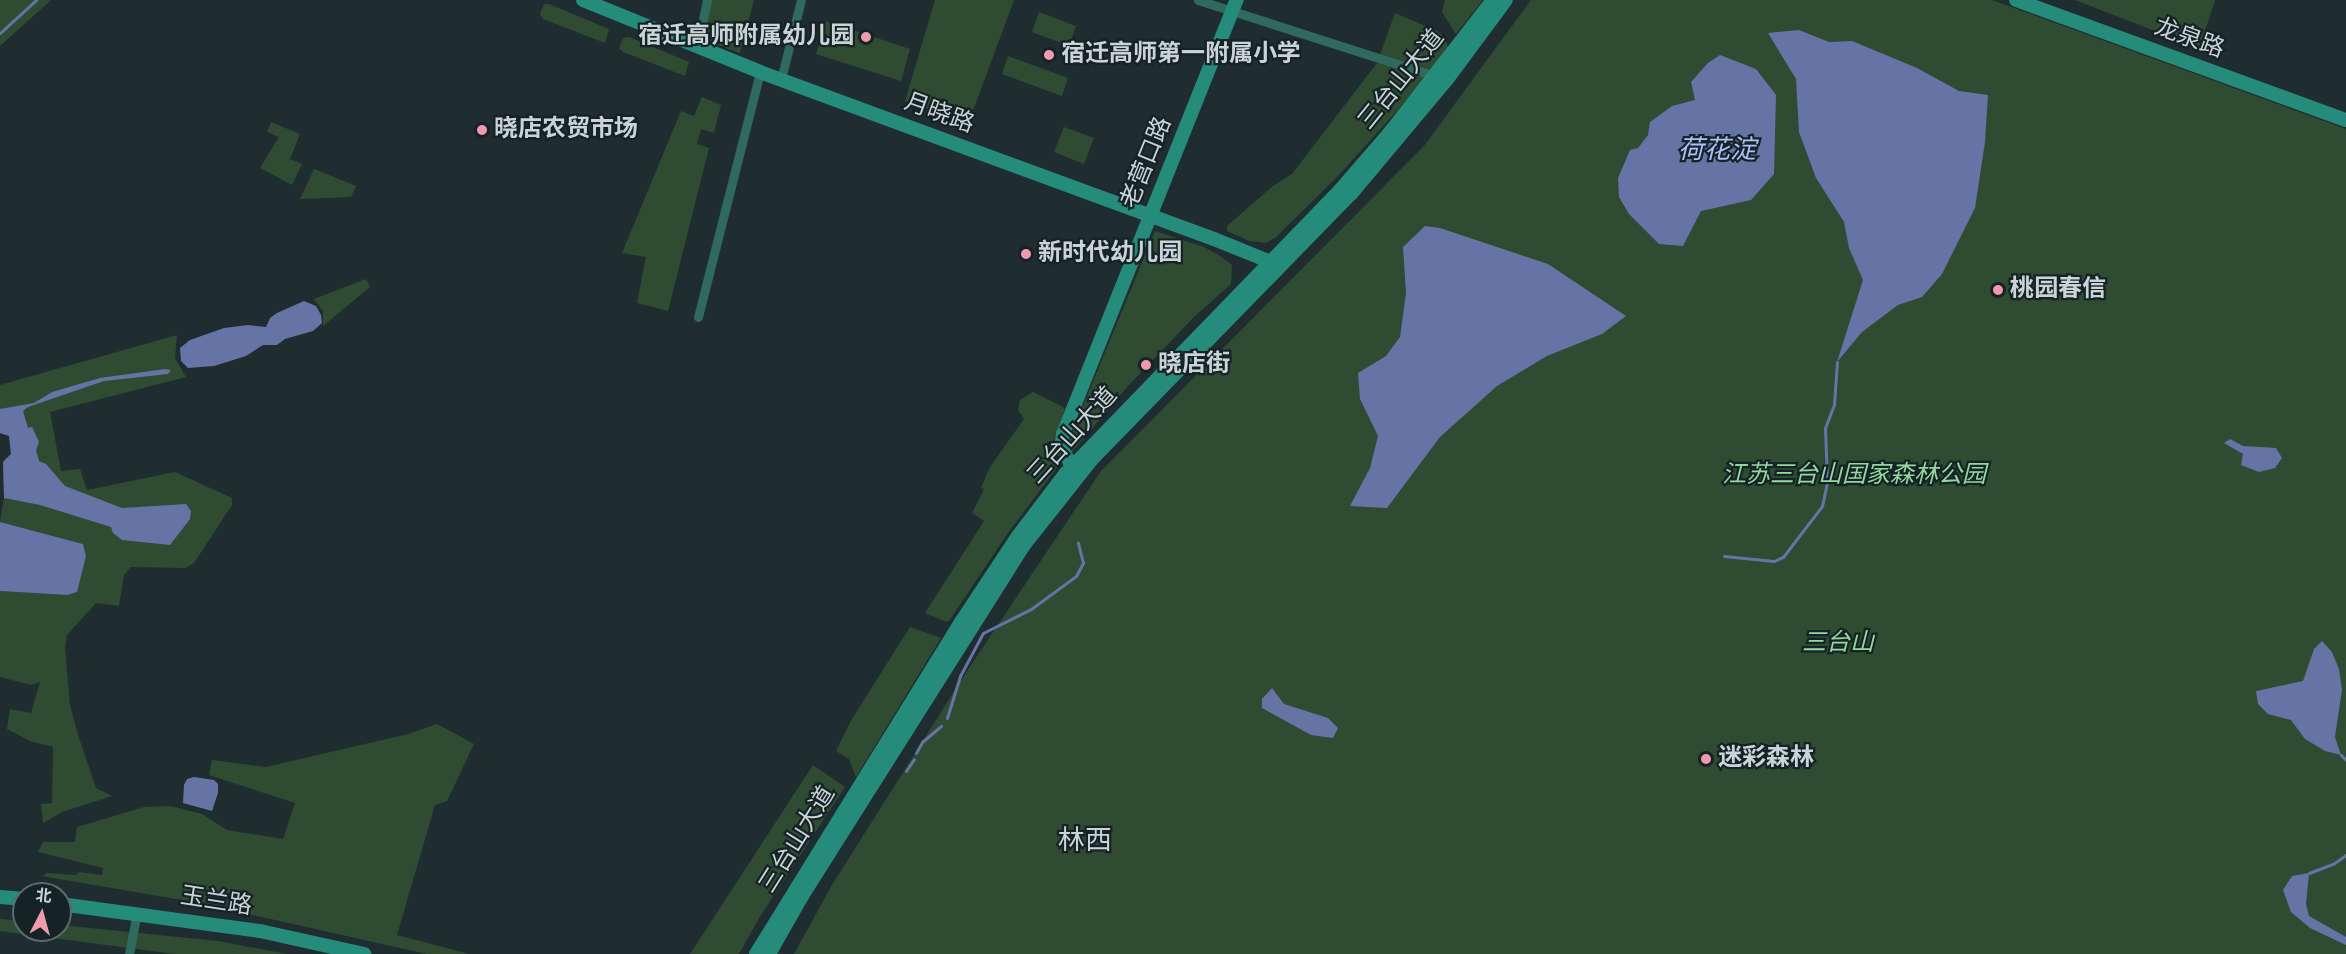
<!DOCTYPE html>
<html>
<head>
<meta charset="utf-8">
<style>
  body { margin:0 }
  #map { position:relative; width:2346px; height:954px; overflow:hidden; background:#1f2d30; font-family:Spectral,"Noto Sans SC",serif }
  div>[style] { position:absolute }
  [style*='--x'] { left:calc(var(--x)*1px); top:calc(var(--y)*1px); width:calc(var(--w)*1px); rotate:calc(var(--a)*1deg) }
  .green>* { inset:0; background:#2f4c33 }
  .water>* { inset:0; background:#6673a5 }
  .stream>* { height:3px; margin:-1.5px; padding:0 1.5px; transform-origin:1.5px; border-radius:1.5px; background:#6673a5 }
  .street>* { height:9px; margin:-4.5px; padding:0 4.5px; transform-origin:4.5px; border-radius:4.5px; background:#30695e }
  .secondary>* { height:14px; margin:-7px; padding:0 7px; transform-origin:7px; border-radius:7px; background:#258b7a }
  .dots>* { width:16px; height:16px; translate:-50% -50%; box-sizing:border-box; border:3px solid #152326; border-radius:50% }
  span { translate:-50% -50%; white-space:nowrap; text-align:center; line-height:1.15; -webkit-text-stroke:4.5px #152326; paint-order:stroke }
  .poi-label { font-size:24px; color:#cad3d5; font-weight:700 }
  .right { translate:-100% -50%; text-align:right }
  .left { translate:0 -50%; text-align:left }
  .street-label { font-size:24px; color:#cad3d5 }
  .park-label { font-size:24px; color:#93d89d; font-style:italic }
  .water-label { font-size:26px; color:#adbefa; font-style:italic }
  .quarter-label { font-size:27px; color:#cad3d5 }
  .north { position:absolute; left:12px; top:882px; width:60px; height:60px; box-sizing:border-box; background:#152326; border:2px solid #5d696c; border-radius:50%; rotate:6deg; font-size:16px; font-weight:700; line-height:24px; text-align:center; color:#cad3d5 }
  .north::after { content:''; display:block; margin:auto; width:21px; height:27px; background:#f29aad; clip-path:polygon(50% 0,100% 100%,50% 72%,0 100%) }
</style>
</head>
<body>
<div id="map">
  <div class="green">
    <div style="clip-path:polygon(0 0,51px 0,0 46px)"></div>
    <div style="clip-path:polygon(710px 0,754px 0,740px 53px,701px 39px)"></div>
    <div style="clip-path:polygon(935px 0,1014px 0,968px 124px,905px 101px)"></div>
    <div style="clip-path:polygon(1445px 0,1483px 0,1456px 34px,1442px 12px)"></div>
    <div style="clip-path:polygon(1531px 0,1992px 0,2346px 129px,2346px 954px,794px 954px,832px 885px,967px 671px,1101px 471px,1424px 146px)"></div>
    <div style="clip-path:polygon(2075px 0,2215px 0,2204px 34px,2217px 42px,2212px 53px)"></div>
    <div style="clip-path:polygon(544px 4px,549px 4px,609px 29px,605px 43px,543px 19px,540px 14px)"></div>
    <div style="clip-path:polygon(1039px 12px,1076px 26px,1069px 46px,1032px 32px)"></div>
    <div style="clip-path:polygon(1395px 13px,1437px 31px,1445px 38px,1448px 47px,1446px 51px,1396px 112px,1338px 176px,1276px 237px,1266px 243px,1249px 241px,1227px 231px,1227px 226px,1273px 186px,1292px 174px,1377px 63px)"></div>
    <div style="clip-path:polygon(826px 21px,910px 49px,901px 81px,816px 54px)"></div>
    <div style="clip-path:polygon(629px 37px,689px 62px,685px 76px,623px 52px,619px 48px,623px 38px)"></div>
    <div style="clip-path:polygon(1008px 56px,1068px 78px,1062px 96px,1002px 74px)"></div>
    <div style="clip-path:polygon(702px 97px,721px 105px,714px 133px,701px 129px,697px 144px,709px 148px,668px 311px,637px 303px,646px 257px,622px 253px,681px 111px,694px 116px)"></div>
    <div style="clip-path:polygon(271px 122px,300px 134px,290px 159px,302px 164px,292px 185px,260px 168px,279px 137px,267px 132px)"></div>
    <div style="clip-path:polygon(1064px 127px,1094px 138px,1084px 164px,1054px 152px)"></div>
    <div style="clip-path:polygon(314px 169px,356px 186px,351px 197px,300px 199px)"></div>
    <div style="clip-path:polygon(1155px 231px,1204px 247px,1220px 256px,1232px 265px,1231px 284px,1194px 317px,1128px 386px,1072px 452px,1067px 452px,1066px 447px)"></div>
    <div style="clip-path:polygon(366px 279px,370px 287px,323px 326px,323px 311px,314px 299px)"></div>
    <div style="clip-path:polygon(177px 335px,175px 358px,186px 377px,50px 412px,61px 471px,80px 469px,87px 490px,175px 472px,232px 498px,232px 505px,194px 563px,185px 568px,131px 567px,124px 575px,119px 606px,96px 603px,67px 635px,65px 648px,70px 705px,79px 738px,96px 788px,112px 796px,62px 812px,43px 823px,41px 804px,52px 803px,53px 747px,30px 741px,7px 729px,10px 709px,31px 713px,40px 682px,31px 685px,0 677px,0 591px,67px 595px,86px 556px,83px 544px,0 522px,4px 498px,3px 462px,11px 454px,9px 436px,0 433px,0 385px)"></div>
    <div style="clip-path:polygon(1033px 392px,1065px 408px,1053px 443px,1059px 465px,1008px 533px,949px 621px,946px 622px,925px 613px,984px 521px,972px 513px,984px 489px,981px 488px,990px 467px,1024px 419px,1018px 410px,1020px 400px)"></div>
    <div style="clip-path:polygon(910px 627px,941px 638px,856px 777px,849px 759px,836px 751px,852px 719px)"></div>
    <div style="clip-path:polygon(437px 724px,474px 744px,447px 801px,435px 805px,397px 935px,469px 954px,427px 954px,199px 903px,42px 876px,47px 873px,76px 875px,79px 872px,102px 875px,103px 868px,38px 852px,43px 842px,75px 842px,77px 827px,144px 807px,170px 806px,202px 814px,227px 830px,283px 839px,295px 803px,209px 775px,212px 760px,266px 767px,408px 734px)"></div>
    <div style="clip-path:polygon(813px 765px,845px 787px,759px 918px,739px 954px,690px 954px)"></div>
    <div style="clip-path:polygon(0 919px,24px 921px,24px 930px,60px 930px,60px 925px,218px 941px,287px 954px,175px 954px,0 931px)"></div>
  </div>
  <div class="water">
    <div style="clip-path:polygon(1799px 30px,1829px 42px,1852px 41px,1917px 68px,1959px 91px,1988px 95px,1985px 142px,1975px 208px,1942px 274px,1922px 297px,1898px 305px,1862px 332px,1837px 362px,1863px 280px,1849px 248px,1844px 222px,1816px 178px,1799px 132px,1796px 79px,1768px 33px)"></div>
    <div style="clip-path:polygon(1720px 55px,1756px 69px,1776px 95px,1774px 174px,1751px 200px,1701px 211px,1683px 246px,1659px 244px,1629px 214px,1619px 197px,1618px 178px,1630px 150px,1638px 148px,1648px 135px,1650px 122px,1672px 106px,1695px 100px,1691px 82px,1708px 63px)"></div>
    <div style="clip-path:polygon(1425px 226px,1440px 228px,1548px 264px,1626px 316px,1602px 334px,1547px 356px,1497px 386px,1440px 437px,1387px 508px,1350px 506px,1370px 468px,1378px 436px,1360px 399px,1358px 373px,1386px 356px,1400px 337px,1406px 293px,1403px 247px)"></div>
    <div style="clip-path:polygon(304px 301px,316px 306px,321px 315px,322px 323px,313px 331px,285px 339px,277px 345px,263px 345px,246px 356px,214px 366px,188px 368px,181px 361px,180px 348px,190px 340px,224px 328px,248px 325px,266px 327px,270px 318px,277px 313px)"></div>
    <div style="clip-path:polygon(165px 369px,171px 370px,168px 374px,104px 381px,28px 407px,23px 411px,28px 428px,32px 427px,39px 442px,36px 450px,39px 461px,46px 464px,65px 486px,122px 508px,186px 504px,191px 511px,190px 519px,170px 545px,122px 540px,113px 533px,111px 527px,40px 505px,4px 498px,3px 462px,11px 454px,9px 436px,0 433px,0 409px,34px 403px,52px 392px,100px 378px)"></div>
    <div style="clip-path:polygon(2230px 439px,2243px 446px,2276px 448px,2282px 458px,2275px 468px,2259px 472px,2241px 465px,2243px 454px,2224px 443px)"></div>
    <div style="clip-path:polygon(0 522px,83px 544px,86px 556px,77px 592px,67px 595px,0 591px)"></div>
    <div style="clip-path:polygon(2322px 641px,2332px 652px,2339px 669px,2342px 690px,2335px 737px,2341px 755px,2325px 751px,2305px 739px,2291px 720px,2268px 714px,2258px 704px,2256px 691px,2303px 681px,2314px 649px)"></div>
    <div style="clip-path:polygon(1272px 688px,1284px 704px,1328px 718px,1338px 728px,1333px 738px,1311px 735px,1262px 708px,1262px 699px)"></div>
    <div style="clip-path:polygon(194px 777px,214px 780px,218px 784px,218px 793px,212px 811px,183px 803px,184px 785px,187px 779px)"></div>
    <div style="clip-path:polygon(2309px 873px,2306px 904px,2309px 916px,2346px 937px,2346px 945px,2310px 928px,2291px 912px,2283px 890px,2292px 876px)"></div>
  </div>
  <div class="stream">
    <div style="--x:0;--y:33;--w:49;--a:-42.5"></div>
    <div style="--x:1724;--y:556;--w:50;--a:5.7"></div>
    <div style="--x:1774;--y:561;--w:10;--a:-24"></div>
    <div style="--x:1783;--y:557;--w:64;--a:-52.6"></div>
    <div style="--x:1822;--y:506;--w:25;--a:-78"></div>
    <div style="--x:1827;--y:482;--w:54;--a:-92.1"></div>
    <div style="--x:1825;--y:428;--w:26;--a:-69"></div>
    <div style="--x:1834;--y:404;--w:42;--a:-85.9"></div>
    <div style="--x:947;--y:718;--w:44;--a:-72.8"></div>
    <div style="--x:960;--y:676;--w:49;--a:-61.9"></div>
    <div style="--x:983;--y:633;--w:54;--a:-26.6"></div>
    <div style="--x:1031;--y:609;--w:56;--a:-36.3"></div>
    <div style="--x:1076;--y:576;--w:15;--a:-62"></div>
    <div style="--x:1083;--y:563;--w:21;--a:-104"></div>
    <div style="--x:916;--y:753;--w:13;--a:-61"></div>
    <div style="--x:922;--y:742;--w:25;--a:-40"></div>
    <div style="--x:2341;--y:755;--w:7;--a:45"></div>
    <div style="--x:906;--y:771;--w:14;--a:-56"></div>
    <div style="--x:2309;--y:873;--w:26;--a:-21"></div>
    <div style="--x:2333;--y:864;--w:16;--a:-35"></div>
  </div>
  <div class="street">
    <div style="--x:1198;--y:0;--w:252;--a:17.8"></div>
    <div style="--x:697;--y:46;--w:47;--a:-77.7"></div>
    <div style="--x:781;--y:79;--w:81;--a:-75.8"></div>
    <div style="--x:698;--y:317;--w:253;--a:-75.8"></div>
    <div style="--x:129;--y:954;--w:43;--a:-79.2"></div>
  </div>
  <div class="secondary">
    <div style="--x:583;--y:0;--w:191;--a:22.1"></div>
    <div style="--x:760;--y:72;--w:484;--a:20.2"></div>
    <div style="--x:1214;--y:239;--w:61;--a:22"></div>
    <div style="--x:1271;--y:262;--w:6;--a:51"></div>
    <div style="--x:2016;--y:0;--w:351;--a:20"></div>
    <div style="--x:1078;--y:471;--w:8;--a:-140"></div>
    <div style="--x:1072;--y:466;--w:21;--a:-121"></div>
    <div style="--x:1061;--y:448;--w:14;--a:-82"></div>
    <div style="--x:1063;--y:434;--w:468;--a:-68.2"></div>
    <div style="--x:0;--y:897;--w:24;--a:5"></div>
    <div style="--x:60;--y:904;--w:202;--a:7.7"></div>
    <div style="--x:260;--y:931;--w:107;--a:12.5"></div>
    <div style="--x:756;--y:954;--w:390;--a:-58.3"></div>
    <div style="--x:961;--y:622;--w:103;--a:-56.5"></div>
    <div style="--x:1018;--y:536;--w:78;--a:-52.8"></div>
    <div style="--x:1065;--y:474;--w:397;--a:-45.9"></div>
    <div style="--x:1341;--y:189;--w:77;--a:-49.2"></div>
    <div style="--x:1391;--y:131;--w:166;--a:-52.1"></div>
    <div style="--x:769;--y:954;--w:67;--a:-60.4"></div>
    <div style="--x:802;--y:896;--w:415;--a:-57.7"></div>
    <div style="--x:1024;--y:545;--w:111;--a:-51.6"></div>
    <div style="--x:1093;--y:458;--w:369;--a:-45.7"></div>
    <div style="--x:1351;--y:194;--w:151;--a:-50.1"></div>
    <div style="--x:1448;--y:78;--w:97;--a:-53.4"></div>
  </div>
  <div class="dots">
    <div style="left:866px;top:37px;background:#f29aad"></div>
    <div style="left:1049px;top:55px;background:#f29aad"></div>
    <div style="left:482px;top:130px;background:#f29aad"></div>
    <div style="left:1026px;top:254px;background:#f29aad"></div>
    <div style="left:1998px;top:290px;background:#f29aad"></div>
    <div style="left:1146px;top:365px;background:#f29aad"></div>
    <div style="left:1706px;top:759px;background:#f29aad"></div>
  </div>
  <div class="poi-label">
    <span class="right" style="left:854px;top:37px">宿迁高师附属幼儿园</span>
    <span class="left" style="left:1061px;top:55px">宿迁高师第一附属小学</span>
    <span class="left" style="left:494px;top:130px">晓店农贸市场</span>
    <span class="left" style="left:1038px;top:254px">新时代幼儿园</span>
    <span class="left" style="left:2010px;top:290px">桃园春信</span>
    <span class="left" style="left:1158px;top:365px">晓店街</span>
    <span class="left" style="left:1718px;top:759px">迷彩森林</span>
  </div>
  <div class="street-label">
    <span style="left:2189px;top:39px;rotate:20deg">龙泉路</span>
    <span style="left:1402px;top:80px;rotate:-51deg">三台山大道</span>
    <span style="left:939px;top:114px;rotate:20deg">月晓路</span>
    <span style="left:1147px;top:163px;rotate:-68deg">老营口路</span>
    <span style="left:1073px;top:436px;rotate:-48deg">三台山大道</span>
    <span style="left:798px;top:840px;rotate:-58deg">三台山大道</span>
    <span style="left:216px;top:902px;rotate:9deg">玉兰路</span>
  </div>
  <div class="park-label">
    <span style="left:1854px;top:476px">江苏三台山国家森林公园</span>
    <span style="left:1838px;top:644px">三台山</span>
  </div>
  <div class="water-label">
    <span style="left:1717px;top:151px">荷花淀</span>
  </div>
  <div class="quarter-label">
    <span style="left:1085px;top:842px">林西</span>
  </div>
  <div class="north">北</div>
</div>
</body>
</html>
